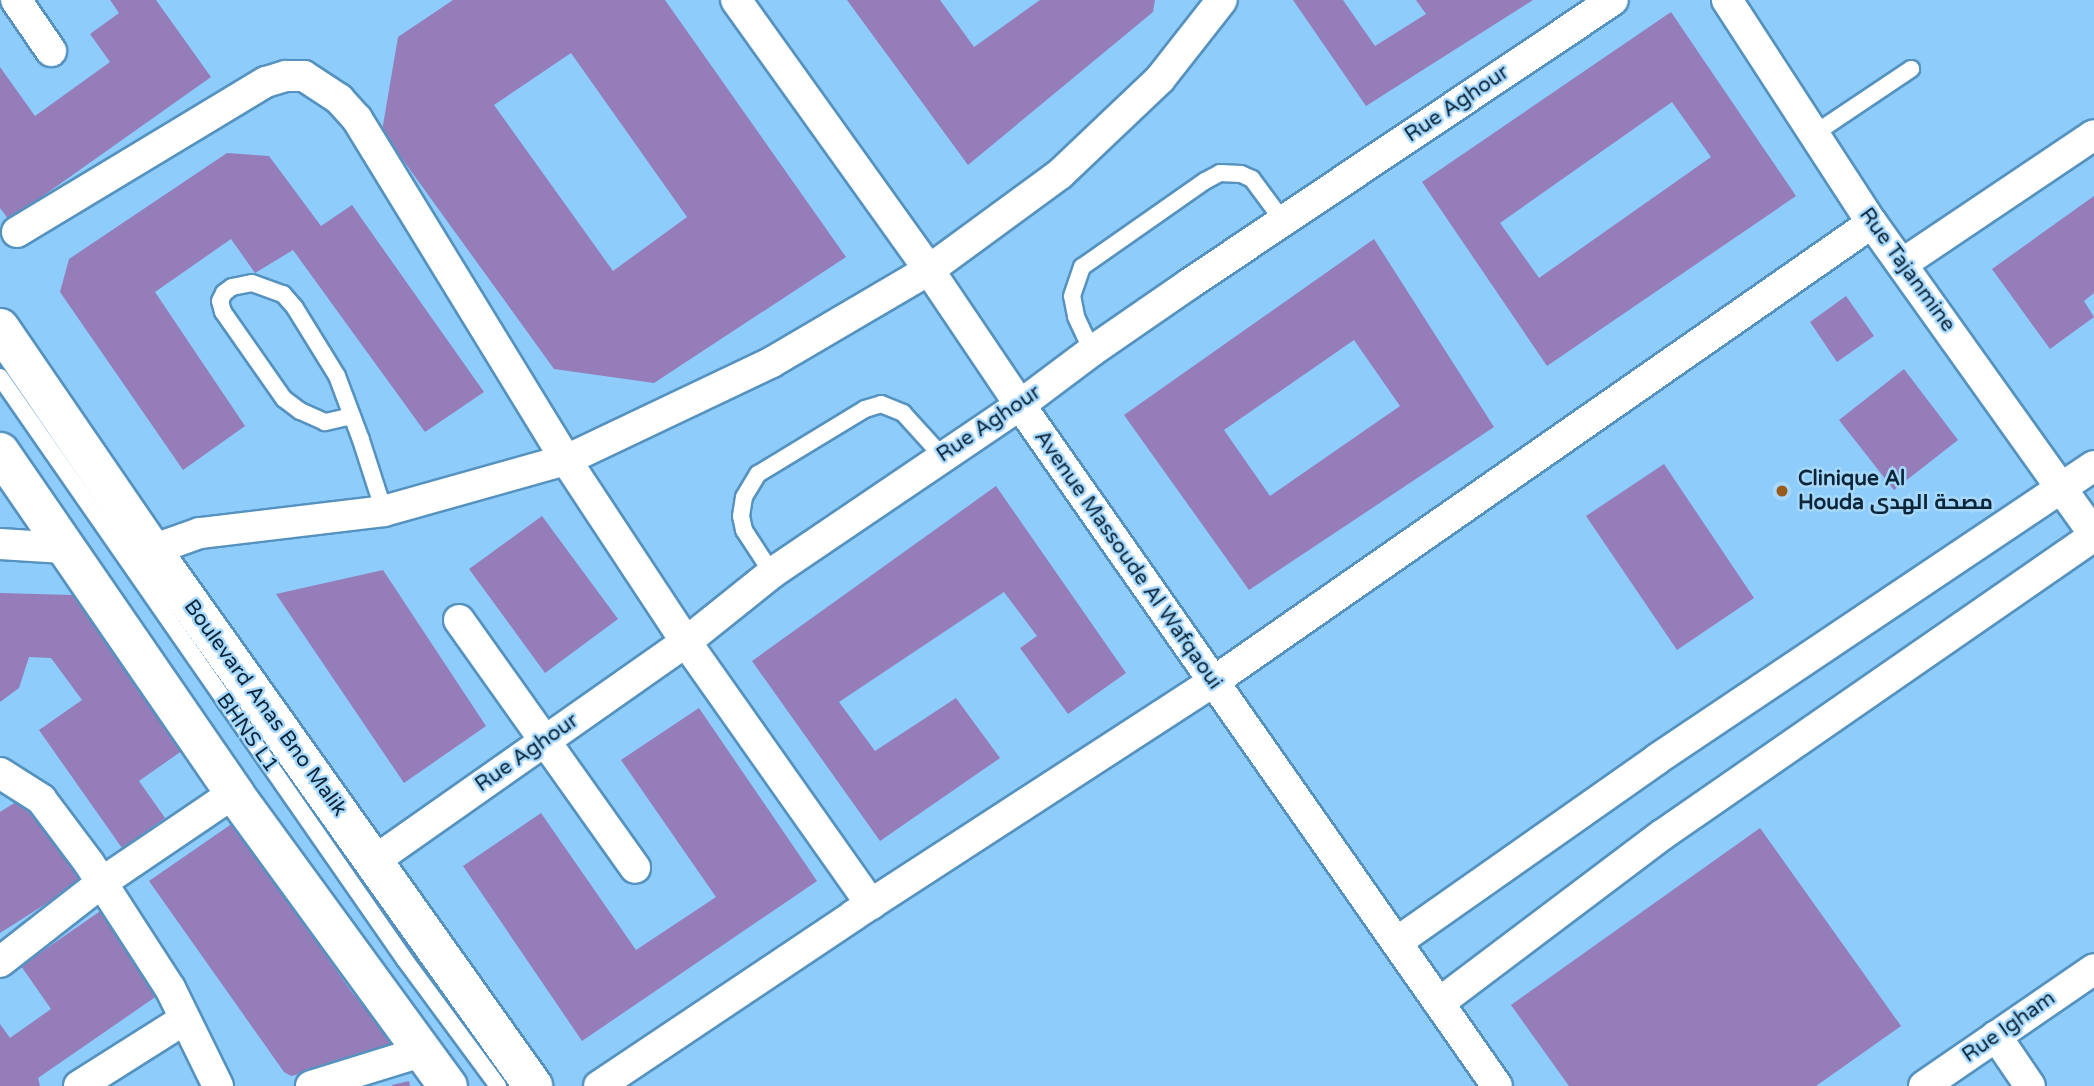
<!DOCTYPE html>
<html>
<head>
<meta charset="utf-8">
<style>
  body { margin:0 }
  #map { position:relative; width:2094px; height:1086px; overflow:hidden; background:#8eccfc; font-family:"Varela Round",Cairo,sans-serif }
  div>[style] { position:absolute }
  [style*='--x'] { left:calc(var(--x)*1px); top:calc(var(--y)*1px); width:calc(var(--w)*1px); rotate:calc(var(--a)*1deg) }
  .building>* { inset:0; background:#957dba }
  .roads { filter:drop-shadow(2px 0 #5592bf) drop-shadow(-2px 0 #5592bf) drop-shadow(0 2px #5592bf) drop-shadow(0 -2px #5592bf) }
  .service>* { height:16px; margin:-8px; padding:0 8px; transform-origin:8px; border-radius:8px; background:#fff }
  .minor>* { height:30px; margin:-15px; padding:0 15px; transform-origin:15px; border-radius:15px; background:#fff }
  .tertiary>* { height:38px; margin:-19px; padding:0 19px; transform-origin:19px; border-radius:19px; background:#fff }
  .dots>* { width:19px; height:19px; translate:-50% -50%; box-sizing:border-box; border:4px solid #a7d8fe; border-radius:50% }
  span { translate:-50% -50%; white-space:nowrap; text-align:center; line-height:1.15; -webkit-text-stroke:5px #a7d8fe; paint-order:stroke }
  .street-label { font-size:21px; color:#0c2638 }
  .poi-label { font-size:21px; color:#0c2638; font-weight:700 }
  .left { translate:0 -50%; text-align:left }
</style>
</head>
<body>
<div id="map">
  <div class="building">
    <div style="clip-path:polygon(110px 0,156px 0,211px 77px,9px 220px,0 208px,0 67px,35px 116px,110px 62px,90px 34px,119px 13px)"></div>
    <div style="clip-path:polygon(evenodd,453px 0,665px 0,846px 257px,654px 383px,554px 369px,382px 131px,398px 37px,453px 0,571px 53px,687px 217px,613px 271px,494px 105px,571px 53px)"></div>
    <div style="clip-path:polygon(847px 0,940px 0,974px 47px,1040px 0,1155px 0,1153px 12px,968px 165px)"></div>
    <div style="clip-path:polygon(1293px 0,1343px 0,1375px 46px,1426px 14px,1416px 0,1533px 0,1366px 106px)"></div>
    <div style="clip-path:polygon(evenodd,1671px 12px,1796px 196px,1547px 366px,1422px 182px,1671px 12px,1672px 102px,1711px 157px,1539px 278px,1500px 223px,1672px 102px)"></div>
    <div style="clip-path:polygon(227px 153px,269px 156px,321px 226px,352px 205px,484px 392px,425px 432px,293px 250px,255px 273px,231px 239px,155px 292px,245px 426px,183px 470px,60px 292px,69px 259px)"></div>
    <div style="clip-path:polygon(2094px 196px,2094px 293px,2084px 301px,2094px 317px,2050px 349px,1992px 269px)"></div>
    <div style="clip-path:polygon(evenodd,1374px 239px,1494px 427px,1249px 590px,1124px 415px,1374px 239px,1354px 340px,1400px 406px,1270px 496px,1224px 430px,1354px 340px)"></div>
    <div style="clip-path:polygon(1846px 296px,1874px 336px,1837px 362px,1810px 322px)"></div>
    <div style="clip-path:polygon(1904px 369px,1958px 440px,1894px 490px,1839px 420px)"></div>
    <div style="clip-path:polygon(1664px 464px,1754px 598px,1677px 650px,1586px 516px)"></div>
    <div style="clip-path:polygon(996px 486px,1126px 673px,1068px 714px,1020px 648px,1037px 636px,1004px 592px,839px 702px,875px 751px,956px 698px,1000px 758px,880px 841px,752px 661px)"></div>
    <div style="clip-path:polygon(542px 516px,618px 619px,545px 673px,469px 569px)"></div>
    <div style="clip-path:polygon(383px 570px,486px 726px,404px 783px,276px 594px)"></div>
    <div style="clip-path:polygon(0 593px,73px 595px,98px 624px,186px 748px,139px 781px,165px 818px,122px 848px,39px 730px,82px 700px,51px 658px,29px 657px,19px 688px,0 702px)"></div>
    <div style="clip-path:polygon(699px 708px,817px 881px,582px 1041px,463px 866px,541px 813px,636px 950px,716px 897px,621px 760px)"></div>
    <div style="clip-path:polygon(30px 793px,85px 879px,0 933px,0 812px)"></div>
    <div style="clip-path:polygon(233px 823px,351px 991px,392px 1042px,390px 1052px,291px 1076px,284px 1072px,149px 881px)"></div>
    <div style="clip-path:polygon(1760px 828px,1901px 1026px,1816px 1086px,1569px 1086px,1511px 1005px)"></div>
    <div style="clip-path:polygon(109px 905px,167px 989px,38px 1078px,40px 1086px,0 1086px,0 1024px,10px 1038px,51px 1009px,21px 966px)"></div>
    <div style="clip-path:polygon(409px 1081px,410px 1086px,392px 1086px,392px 1085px)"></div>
  </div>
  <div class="roads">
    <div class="service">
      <div style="--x:1814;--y:134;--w:117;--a:-33.8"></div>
      <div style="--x:1092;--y:351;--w:38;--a:-115"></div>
      <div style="--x:1076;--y:316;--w:20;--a:-101"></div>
      <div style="--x:1072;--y:296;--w:31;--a:-71"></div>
      <div style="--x:1082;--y:267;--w:150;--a:-35"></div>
      <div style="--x:1205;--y:181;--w:17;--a:-28"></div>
      <div style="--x:1220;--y:173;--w:21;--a:3"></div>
      <div style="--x:1241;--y:174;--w:12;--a:24"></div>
      <div style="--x:1252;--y:179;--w:52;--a:53.6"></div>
      <div style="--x:0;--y:377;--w:710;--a:55.21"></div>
      <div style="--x:405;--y:960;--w:157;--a:53.6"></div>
      <div style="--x:352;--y:416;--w:28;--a:167"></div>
      <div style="--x:325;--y:422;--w:27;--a:-156"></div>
      <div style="--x:300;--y:411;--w:20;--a:-143"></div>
      <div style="--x:284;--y:399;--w:106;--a:-125"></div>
      <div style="--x:223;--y:312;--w:11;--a:-105"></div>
      <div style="--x:220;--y:301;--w:9;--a:-63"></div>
      <div style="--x:224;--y:293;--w:10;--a:-37"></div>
      <div style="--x:232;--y:287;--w:20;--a:-11"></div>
      <div style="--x:252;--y:283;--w:33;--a:20"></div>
      <div style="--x:283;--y:294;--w:18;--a:49"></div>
      <div style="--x:295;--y:308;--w:80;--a:58.3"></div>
      <div style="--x:337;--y:376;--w:68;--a:69.4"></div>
      <div style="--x:361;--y:440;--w:75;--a:72.1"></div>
      <div style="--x:772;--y:573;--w:51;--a:-123.1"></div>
      <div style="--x:744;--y:530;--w:14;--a:-102"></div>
      <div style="--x:741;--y:516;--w:19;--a:-81"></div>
      <div style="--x:744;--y:497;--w:27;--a:-59"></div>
      <div style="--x:758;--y:474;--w:125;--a:-31.3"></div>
      <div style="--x:865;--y:409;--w:17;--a:-17"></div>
      <div style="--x:881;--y:404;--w:24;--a:22"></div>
      <div style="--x:903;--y:413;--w:58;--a:47.8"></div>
    </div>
    <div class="minor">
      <div style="--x:16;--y:0;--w:62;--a:55.5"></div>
      <div style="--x:736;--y:0;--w:332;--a:54.4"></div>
      <div style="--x:929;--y:270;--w:163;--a:56"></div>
      <div style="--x:1020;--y:405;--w:831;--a:54.99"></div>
      <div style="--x:1727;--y:0;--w:266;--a:57"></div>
      <div style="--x:1872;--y:223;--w:382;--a:54.5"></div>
      <div style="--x:17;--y:232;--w:291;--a:-31.1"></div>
      <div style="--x:266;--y:82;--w:21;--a:-17"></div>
      <div style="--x:286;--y:76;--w:18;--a:0"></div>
      <div style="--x:304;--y:76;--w:42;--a:33.3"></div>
      <div style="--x:339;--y:99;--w:27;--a:48"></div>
      <div style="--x:357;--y:119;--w:400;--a:58.5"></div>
      <div style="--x:566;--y:460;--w:218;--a:56.6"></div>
      <div style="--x:686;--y:642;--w:321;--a:54.8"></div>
      <div style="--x:1902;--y:264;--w:231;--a:-33.9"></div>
      <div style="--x:0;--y:544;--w:64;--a:3.6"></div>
      <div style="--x:152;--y:550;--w:51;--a:-19.5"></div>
      <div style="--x:200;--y:533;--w:185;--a:-6.8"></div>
      <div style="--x:384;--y:511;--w:189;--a:-15.7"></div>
      <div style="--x:566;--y:460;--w:228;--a:-25.4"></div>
      <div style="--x:772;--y:362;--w:182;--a:-30.4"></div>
      <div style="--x:929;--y:270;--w:162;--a:-36.2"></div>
      <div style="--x:1060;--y:174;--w:138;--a:-43.5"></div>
      <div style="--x:1160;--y:79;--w:100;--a:-51.9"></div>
      <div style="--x:459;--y:620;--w:304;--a:54.6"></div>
      <div style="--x:0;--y:773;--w:49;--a:32.4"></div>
      <div style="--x:41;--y:799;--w:80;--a:53.1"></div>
      <div style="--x:89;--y:863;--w:149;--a:57.1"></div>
      <div style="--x:170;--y:988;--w:109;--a:63.9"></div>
      <div style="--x:374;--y:861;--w:381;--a:-35.1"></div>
      <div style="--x:686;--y:642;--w:110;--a:-38.7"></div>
      <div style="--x:772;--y:573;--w:300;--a:-34.1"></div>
      <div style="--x:1020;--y:405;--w:90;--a:-36.9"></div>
      <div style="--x:1092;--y:351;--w:118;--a:-34.6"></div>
      <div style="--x:1189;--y:284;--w:510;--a:-33.81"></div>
      <div style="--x:1397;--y:942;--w:318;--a:-35.1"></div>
      <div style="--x:1657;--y:759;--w:526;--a:-33.84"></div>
      <div style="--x:0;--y:962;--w:128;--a:-38"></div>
      <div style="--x:101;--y:883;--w:161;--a:-34.1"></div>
      <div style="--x:1439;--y:1003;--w:279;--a:-37"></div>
      <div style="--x:1662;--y:835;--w:525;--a:-34.69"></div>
      <div style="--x:1996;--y:1036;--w:60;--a:55.8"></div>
      <div style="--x:79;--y:1086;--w:125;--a:-32.3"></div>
      <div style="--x:311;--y:1086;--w:118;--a:-17.2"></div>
      <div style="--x:599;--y:1086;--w:307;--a:-33.8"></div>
      <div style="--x:854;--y:915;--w:428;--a:-33"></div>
      <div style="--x:1213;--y:682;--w:803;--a:-34.86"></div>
      <div style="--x:1924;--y:1086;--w:206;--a:-34.5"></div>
    </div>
    <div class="tertiary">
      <div style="--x:0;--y:328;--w:269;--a:55.6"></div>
      <div style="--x:152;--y:550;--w:658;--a:54.59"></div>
      <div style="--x:0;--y:452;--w:414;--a:55.5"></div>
      <div style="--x:234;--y:793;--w:363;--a:53.9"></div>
    </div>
  </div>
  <div class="dots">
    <div style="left:1782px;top:491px;background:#975c1c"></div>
  </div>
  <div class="street-label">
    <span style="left:1457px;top:104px;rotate:-34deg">Rue Aghour</span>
    <span style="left:1907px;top:270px;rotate:54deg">Rue Tajanmine</span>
    <span style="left:989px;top:424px;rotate:-34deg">Rue Aghour</span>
    <span style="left:1128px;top:560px;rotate:55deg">Avenue Massoude Al Wafqaoui</span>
    <span style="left:265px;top:708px;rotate:54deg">Boulevard Anas Bno Malik</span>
    <span style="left:247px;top:733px;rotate:55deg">BHNS L1</span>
    <span style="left:527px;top:753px;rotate:-35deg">Rue Aghour</span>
    <span style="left:2009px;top:1027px;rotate:-35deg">Rue Igham</span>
  </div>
  <div class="poi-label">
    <span class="left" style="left:1798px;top:491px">Clinique Al<br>Houda مصحة الهدى</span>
  </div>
</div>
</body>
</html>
